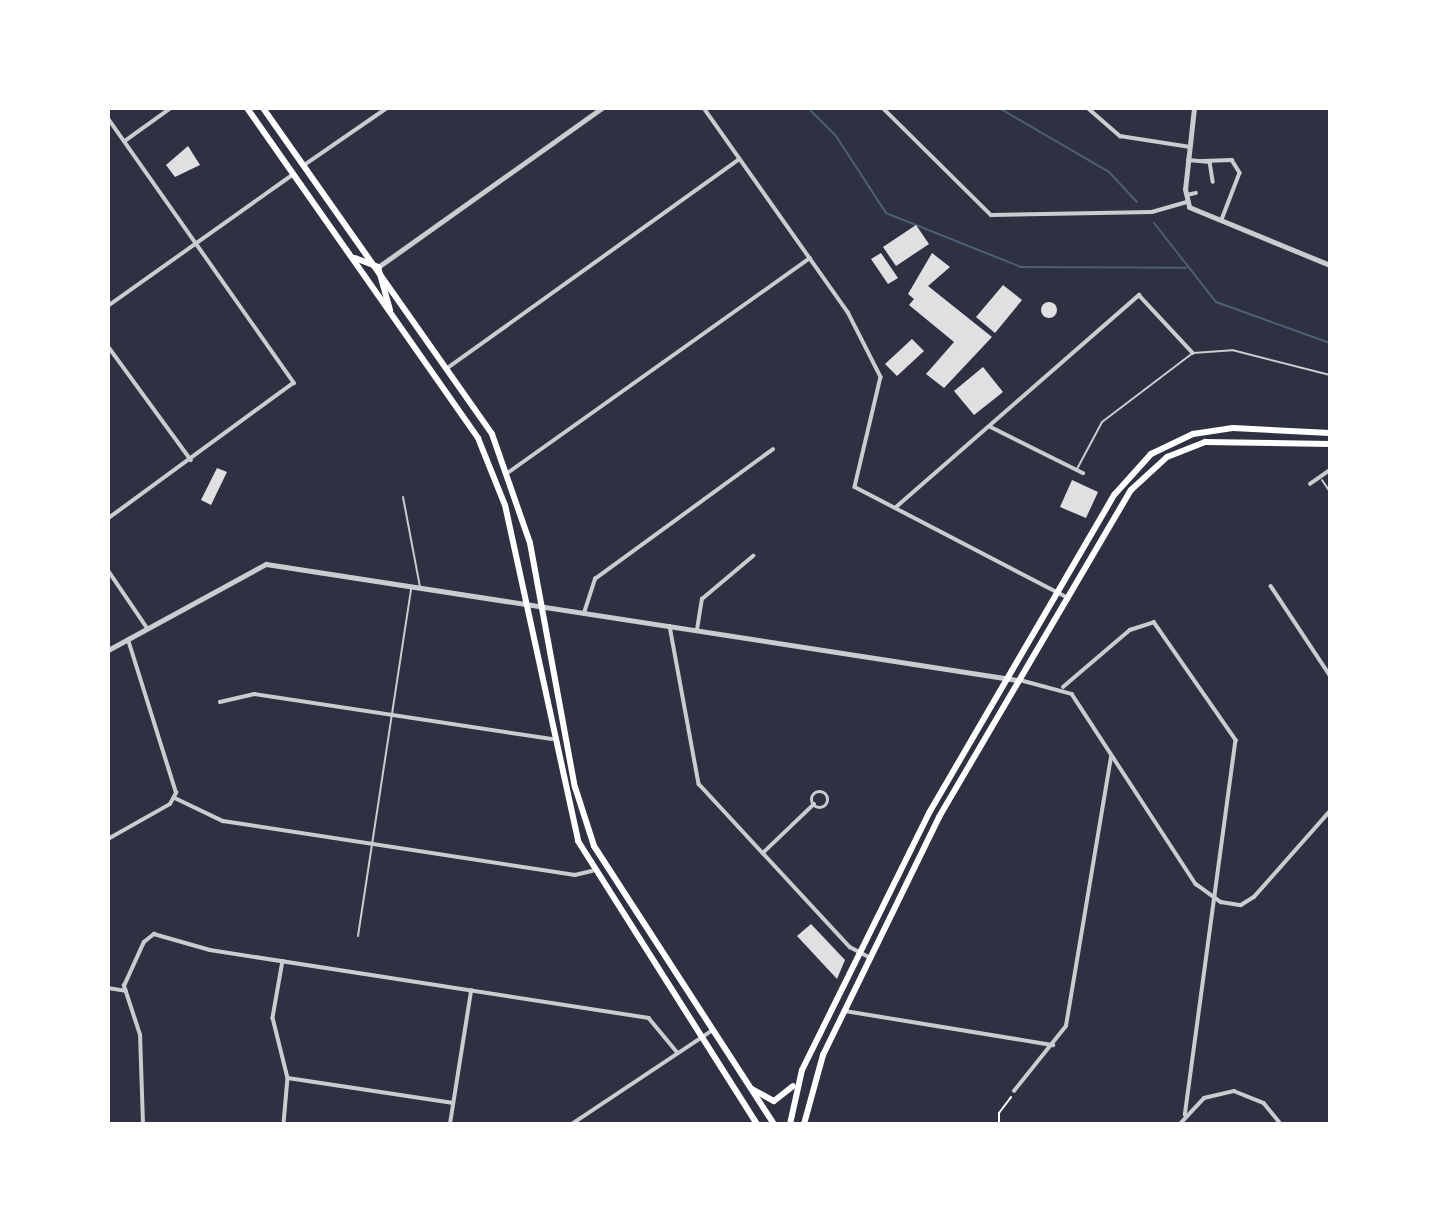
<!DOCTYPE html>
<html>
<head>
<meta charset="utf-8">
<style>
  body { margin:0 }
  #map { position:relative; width:1438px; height:1232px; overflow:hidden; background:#2d3142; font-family:"Noto Sans",sans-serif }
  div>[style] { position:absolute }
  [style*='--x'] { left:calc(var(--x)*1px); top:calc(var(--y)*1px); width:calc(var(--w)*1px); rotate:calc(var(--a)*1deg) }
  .stream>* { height:2px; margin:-1px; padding:0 1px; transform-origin:1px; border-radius:1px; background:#4f5d75 }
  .building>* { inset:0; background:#e0e0e3 }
  .round { border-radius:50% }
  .path>* { height:2px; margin:-1px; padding:0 1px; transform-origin:1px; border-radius:1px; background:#fff }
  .service>* { height:2px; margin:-1px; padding:0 1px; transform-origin:1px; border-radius:1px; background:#caccd0 }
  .minor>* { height:3.5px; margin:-1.75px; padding:0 1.75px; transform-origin:1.75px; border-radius:1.75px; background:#caccd0 }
  .minor>.ring { margin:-1.75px; padding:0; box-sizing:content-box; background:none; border:3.5px solid #caccd0; border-radius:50% }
  .tertiary>* { height:5px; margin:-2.5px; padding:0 2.5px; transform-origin:2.5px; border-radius:2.5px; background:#caccd0 }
  .trunk>* { height:6px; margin:-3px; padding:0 3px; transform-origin:3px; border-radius:3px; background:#fff }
  span { translate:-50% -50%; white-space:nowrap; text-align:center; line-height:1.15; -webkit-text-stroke:5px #fff; paint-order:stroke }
  .frame { position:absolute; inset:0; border:110px solid #fff; pointer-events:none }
</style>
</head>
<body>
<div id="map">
  <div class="stream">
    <div style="--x:808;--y:108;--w:40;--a:45"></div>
    <div style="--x:836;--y:136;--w:92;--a:57"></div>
    <div style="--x:886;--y:213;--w:145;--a:21.8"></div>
    <div style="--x:1021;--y:267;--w:165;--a:0.3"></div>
    <div style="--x:999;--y:108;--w:127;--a:30.2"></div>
    <div style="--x:1109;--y:172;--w:41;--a:47"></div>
    <div style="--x:1154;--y:223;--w:100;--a:51.9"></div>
    <div style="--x:1216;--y:302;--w:121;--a:19.8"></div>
  </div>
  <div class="building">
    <div style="clip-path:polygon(188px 146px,200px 165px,175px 177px,166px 165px)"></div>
    <div style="clip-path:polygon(916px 225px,929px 244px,896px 266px,883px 247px)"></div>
    <div style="clip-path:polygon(881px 253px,898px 278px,888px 284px,871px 259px)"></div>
    <div style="clip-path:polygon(932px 253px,950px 267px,928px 286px,992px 337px,944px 388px,926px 374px,954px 342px,909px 305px,914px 299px,908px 294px)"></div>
    <div style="clip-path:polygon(1003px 285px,1022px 300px,995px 333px,976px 317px)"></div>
    <div class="round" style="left:1041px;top:302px;width:16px;height:16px"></div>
    <div style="clip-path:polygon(912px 339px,924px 351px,897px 376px,885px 364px)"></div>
    <div style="clip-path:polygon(983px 367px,1003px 392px,974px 415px,954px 391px)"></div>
    <div style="clip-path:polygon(217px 468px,227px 472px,211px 505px,201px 500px)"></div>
    <div style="clip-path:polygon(1072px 480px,1098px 492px,1086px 518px,1060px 507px)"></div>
    <div style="clip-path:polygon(811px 924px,845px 960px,837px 979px,797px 936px)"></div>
  </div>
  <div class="path">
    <div style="--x:999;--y:1124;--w:11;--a:-90"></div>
    <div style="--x:999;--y:1113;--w:20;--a:-53"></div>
  </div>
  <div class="service">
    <div style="--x:1077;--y:469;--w:53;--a:-62"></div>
    <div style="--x:1102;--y:422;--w:114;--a:-37.2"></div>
    <div style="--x:1193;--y:353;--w:39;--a:-4"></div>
    <div style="--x:1232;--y:350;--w:101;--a:14.3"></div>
    <div style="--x:1322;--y:480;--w:14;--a:56"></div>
    <div style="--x:403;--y:497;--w:92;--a:79.3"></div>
    <div style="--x:358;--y:936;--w:352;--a:-81.3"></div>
  </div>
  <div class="minor">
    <div style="--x:704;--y:108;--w:250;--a:54.8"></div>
    <div style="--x:848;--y:312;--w:73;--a:63.1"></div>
    <div style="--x:881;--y:377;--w:113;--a:103.3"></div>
    <div style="--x:855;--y:487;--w:238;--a:27.5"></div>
    <div style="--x:883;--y:108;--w:152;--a:44.7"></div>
    <div style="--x:991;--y:215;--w:161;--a:-1.1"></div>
    <div style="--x:1152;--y:212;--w:35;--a:-16"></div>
    <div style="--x:1088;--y:108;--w:43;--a:41.2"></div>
    <div style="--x:1120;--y:136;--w:71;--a:8.9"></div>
    <div style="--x:108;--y:118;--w:324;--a:54.9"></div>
    <div style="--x:294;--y:383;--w:230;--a:143.8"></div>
    <div style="--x:125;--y:141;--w:57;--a:-35.7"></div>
    <div style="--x:1188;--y:160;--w:22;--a:5"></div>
    <div style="--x:1210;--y:162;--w:20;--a:81"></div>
    <div style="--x:1202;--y:161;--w:30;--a:-2"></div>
    <div style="--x:1232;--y:160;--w:15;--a:58"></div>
    <div style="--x:1240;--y:173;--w:50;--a:111"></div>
    <div style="--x:303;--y:166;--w:102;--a:-34.6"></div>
    <div style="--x:1187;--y:195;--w:9;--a:-13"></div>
    <div style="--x:108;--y:306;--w:226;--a:-35.4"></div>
    <div style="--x:108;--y:346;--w:141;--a:53.9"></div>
    <div style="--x:449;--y:367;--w:357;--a:-35.6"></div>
    <div style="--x:991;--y:427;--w:103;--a:26.6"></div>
    <div style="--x:509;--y:472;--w:369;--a:-35.4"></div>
    <div style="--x:1310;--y:484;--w:24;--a:-35"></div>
    <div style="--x:895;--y:508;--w:324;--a:-41.1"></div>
    <div style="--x:1139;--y:295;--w:79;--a:47"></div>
    <div style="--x:108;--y:570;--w:68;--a:55.8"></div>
    <div style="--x:1271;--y:586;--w:107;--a:56.5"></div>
    <div style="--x:584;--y:613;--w:36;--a:-72"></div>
    <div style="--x:595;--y:579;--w:220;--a:-36.1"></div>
    <div style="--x:670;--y:626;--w:161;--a:79.6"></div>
    <div style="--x:699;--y:784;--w:222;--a:47.2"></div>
    <div style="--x:850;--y:947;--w:21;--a:28"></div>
    <div style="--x:697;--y:630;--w:31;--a:-81"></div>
    <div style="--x:702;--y:599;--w:67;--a:-40.1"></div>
    <div style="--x:1020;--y:680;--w:54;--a:15.1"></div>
    <div style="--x:1072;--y:694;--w:227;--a:56.9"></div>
    <div style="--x:1196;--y:884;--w:31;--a:36"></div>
    <div style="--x:1221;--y:902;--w:20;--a:9"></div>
    <div style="--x:1241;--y:905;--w:15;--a:-32"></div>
    <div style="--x:1254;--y:897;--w:115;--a:-48.5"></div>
    <div style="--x:1063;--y:687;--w:88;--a:-40.4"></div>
    <div style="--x:1130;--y:630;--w:25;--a:-18"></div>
    <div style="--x:1154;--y:622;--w:144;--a:55.2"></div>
    <div style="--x:1236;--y:740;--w:378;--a:97.7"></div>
    <div style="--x:220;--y:702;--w:35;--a:-13"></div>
    <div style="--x:254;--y:694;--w:301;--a:8.6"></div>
    <div class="ring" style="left:812px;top:792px;width:12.5px;height:12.5px"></div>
    <div style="--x:175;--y:798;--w:53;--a:25.6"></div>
    <div style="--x:223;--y:821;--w:356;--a:8.7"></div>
    <div style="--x:575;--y:875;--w:17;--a:-13"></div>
    <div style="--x:108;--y:839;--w:71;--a:-29.4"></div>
    <div style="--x:170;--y:804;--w:13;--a:-61"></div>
    <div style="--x:176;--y:793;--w:160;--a:-107.4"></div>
    <div style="--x:764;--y:852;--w:69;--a:-43.8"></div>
    <div style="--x:283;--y:961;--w:58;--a:100"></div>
    <div style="--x:273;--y:1018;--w:62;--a:76"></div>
    <div style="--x:288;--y:1078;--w:46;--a:95"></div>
    <div style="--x:108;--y:988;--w:18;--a:9"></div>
    <div style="--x:845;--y:1011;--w:211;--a:9.3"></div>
    <div style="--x:288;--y:1078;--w:167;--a:8.6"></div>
    <div style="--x:1014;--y:1091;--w:83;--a:-51.3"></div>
    <div style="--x:1066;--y:1026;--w:273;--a:-80.5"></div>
    <div style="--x:143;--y:1124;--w:89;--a:-91.9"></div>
    <div style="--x:140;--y:1035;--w:52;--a:-108.1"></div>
    <div style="--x:124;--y:986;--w:48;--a:-65.6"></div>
    <div style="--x:144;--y:942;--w:13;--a:-39"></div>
    <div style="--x:154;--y:934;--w:58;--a:15.9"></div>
    <div style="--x:210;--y:950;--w:444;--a:8.8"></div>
    <div style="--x:649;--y:1018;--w:45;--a:50.4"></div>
    <div style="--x:450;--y:1124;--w:135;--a:-81"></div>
    <div style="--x:572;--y:1124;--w:169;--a:-33.7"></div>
    <div style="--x:1180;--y:1124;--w:35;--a:-47"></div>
    <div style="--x:1204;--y:1098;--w:31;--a:-13"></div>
    <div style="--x:1234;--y:1091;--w:32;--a:22"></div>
    <div style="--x:1264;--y:1103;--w:27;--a:51"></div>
  </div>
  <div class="tertiary">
    <div style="--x:1194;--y:108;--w:81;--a:96.3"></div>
    <div style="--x:1185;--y:189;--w:18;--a:77"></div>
    <div style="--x:1189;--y:207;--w:152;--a:22.4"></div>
    <div style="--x:378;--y:267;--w:275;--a:-35.4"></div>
    <div style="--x:108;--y:650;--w:180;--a:-28.6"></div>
    <div style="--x:266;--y:564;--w:760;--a:8.78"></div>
  </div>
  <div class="trunk">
    <div style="--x:247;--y:108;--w:403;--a:55"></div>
    <div style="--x:478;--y:438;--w:72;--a:68.1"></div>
    <div style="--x:505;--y:505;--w:344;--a:77.7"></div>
    <div style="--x:578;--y:841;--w:335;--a:57.7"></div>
    <div style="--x:263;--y:108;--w:398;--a:54.9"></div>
    <div style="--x:492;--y:434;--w:115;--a:70.8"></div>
    <div style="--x:530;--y:543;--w:248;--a:79.6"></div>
    <div style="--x:575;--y:787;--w:62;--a:72.1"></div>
    <div style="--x:594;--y:846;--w:331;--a:57.1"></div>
    <div style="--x:355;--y:258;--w:25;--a:21"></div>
    <div style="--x:378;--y:267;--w:45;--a:74.4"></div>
    <div style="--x:752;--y:1089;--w:25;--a:29"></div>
    <div style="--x:774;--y:1101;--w:24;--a:-38"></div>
    <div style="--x:790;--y:1124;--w:55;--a:-77.5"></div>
    <div style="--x:802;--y:1070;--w:287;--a:-63.7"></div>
    <div style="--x:929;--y:813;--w:369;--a:-59.8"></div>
    <div style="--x:1115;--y:494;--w:54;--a:-48"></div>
    <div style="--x:1151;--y:454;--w:47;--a:-25.5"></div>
    <div style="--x:1193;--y:434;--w:40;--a:-8.5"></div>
    <div style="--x:1233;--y:428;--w:97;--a:3"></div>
    <div style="--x:804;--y:1124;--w:72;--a:-74.6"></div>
    <div style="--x:823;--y:1055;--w:265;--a:-64"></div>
    <div style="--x:939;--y:817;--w:379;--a:-59.6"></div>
    <div style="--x:1131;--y:490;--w:49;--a:-42.5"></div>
    <div style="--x:1167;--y:457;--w:41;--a:-21.5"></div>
    <div style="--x:1205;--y:442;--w:125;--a:0.9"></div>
  </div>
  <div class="frame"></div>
</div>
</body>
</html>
